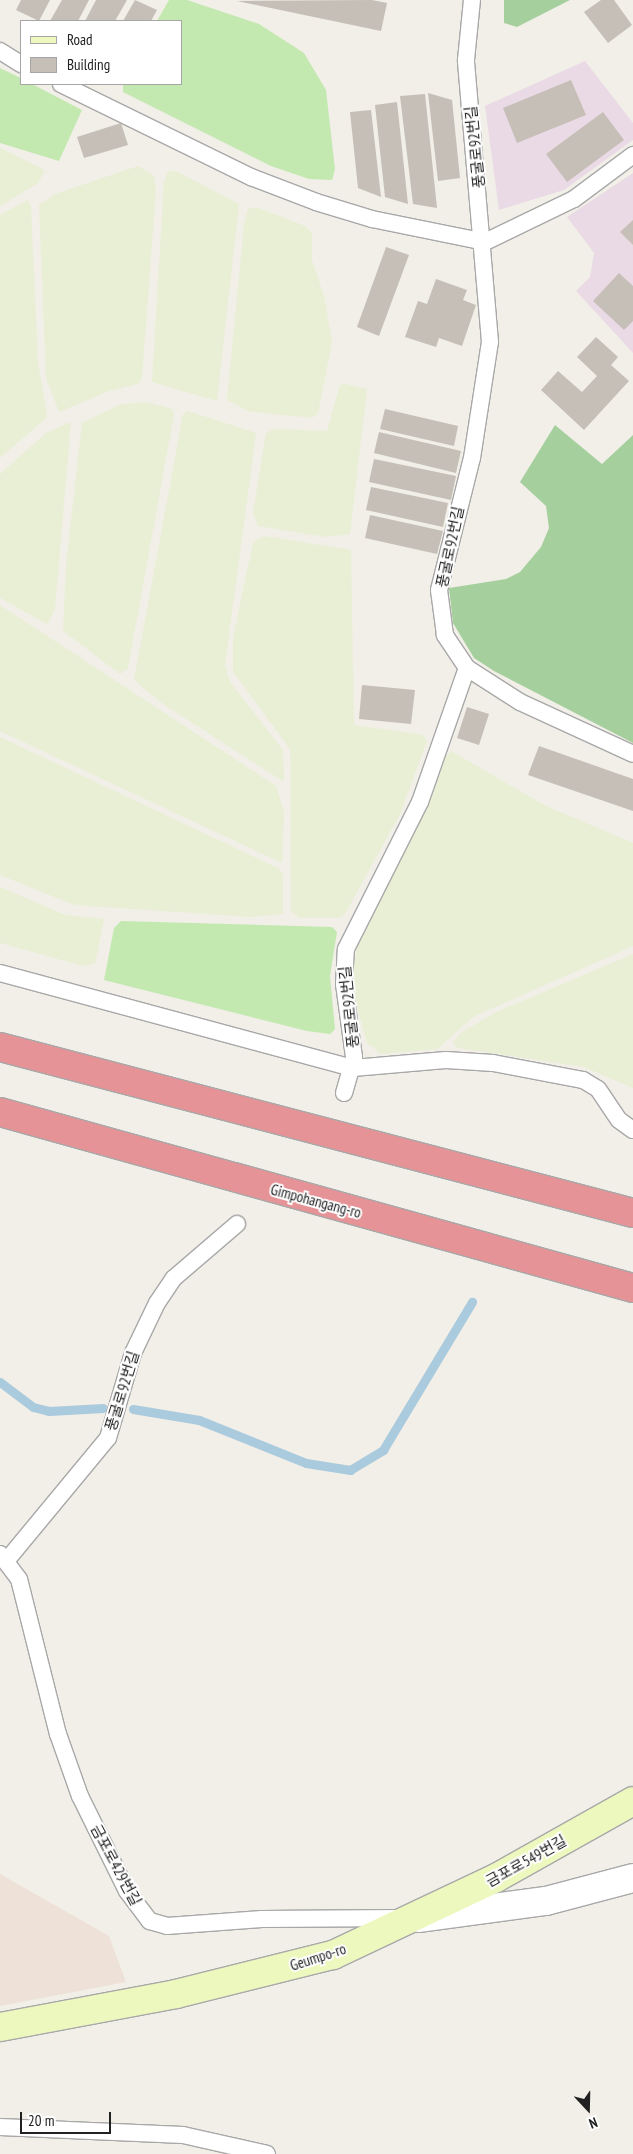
<!DOCTYPE html>
<html>
<head>
<meta charset="utf-8">
<style>
  body { margin:0 }
  #map { position:relative; width:633px; height:2154px; overflow:hidden; background:#f1efe8; font-family:"PT Sans Narrow","Noto Sans KR",sans-serif }
  div>[style] { position:absolute }
  [style*='--x'] { left:calc(var(--x)*1px); top:calc(var(--y)*1px); width:calc(var(--w)*1px); rotate:calc(var(--a)*1deg) }
  .industrial>* { inset:0; background:#eadae5 }
  .military>* { inset:0; background:#eee1d8 }
  .farmland>* { inset:0; background:#e9efd4 }
  .grass>* { inset:0; background:#c4e9b0 }
  .forest>* { inset:0; background:#a6cf9e }
  .stream>* { height:9px; margin:-4.5px; padding:0 4.5px; transform-origin:4.5px; border-radius:4.5px; background:#aacadd }
  .building>* { inset:0; background:#c6bfb7 }
  .roads { filter:drop-shadow(1px 0 #a8a8a8) drop-shadow(-1px 0 #a8a8a8) drop-shadow(0 1px #a8a8a8) drop-shadow(0 -1px #a8a8a8) }
  .lane>* { height:16px; margin:-8px; padding:0 8px; transform-origin:8px; border-radius:8px; background:#fff }
  .street>* { height:28px; margin:-14px; padding:0 14px; transform-origin:14px; border-radius:14px; background:#fff }
  .secondary>* { height:28px; margin:-14px; padding:0 14px; transform-origin:14px; border-radius:14px; background:#edf8bf }
  .highway>* { height:28px; margin:-14px; padding:0 14px; transform-origin:14px; border-radius:14px; background:#e59396 }
  span { translate:-50% -50%; white-space:nowrap; text-align:center; line-height:1.15; -webkit-text-stroke:4px #fff; paint-order:stroke }
  .street-label { font-size:15px; color:#212121 }
  .legend { position:absolute; left:20px; top:20px; width:162px; height:65px; box-sizing:border-box; background:#fff; border:1px solid #a6a6a6; margin:0; padding:6px 9px; list-style:none; font-size:15px; color:#212121 }
  .legend li { display:flex; align-items:center; gap:10px; height:25px }
  .legend b { width:25px; border:1px solid #a6a6a6 }
  .north { position:absolute; left:563px; top:2084px; width:50px; height:50px; -webkit-text-stroke:4px #fff; paint-order:stroke; rotate:159deg; font-size:14px; font-weight:700; line-height:20px; text-align:center; color:#212121 }
  .north::after { content:''; display:block; margin:auto; width:18px; height:22px; background:#212121; clip-path:polygon(50% 0,100% 100%,50% 72%,0 100%) }
  .scale { position:absolute; left:20px; top:2112px; width:91px; height:22px; box-sizing:border-box; border:2px solid #212121; border-top:0; padding-left:6px; font-size:15px; line-height:18px; white-space:nowrap; color:#212121; -webkit-text-stroke:4px #fff; paint-order:stroke }
</style>
</head>
<body>
<div id="map">
  <div class="industrial">
    <div style="clip-path:polygon(585px 61px,633px 123px,633px 140px,564px 190px,499px 210px,485px 106px)"></div>
    <div style="clip-path:polygon(633px 173px,633px 353px,576px 291px,590px 277px,594px 253px,567px 217px)"></div>
  </div>
  <div class="military">
    <div style="clip-path:polygon(0 1874px,109px 1936px,126px 1982px,0 2006px)"></div>
  </div>
  <div class="farmland">
    <div style="clip-path:polygon(0 148px,45px 170px,38px 183px,0 206px)"></div>
    <div style="clip-path:polygon(138px 166px,153px 175px,156px 189px,142px 378px,138px 384px,109px 391px,59px 412px,46px 377px,39px 205px,55px 194px)"></div>
    <div style="clip-path:polygon(176px 171px,239px 204px,217px 401px,152px 382px,164px 181px,168px 172px)"></div>
    <div style="clip-path:polygon(27px 200px,31px 206px,38px 362px,47px 417px,0 458px,0 215px)"></div>
    <div style="clip-path:polygon(256px 207px,305px 226px,312px 233px,312px 260px,324px 296px,332px 342px,318px 413px,312px 418px,248px 411px,227px 400px,244px 224px,248px 209px)"></div>
    <div style="clip-path:polygon(346px 384px,367px 389px,350px 534px,326px 537px,258px 526px,253px 513px,266px 433px,274px 429px,327px 431px,340px 385px)"></div>
    <div style="clip-path:polygon(144px 402px,171px 408px,174px 414px,128px 668px,120px 674px,63px 631px,66px 564px,82px 423px,119px 405px)"></div>
    <div style="clip-path:polygon(188px 411px,256px 433px,225px 665px,230px 682px,283px 750px,284px 782px,163px 704px,134px 680px,183px 414px)"></div>
    <div style="clip-path:polygon(71px 422px,55px 609px,47px 624px,0 598px,0 474px,46px 433px)"></div>
    <div style="clip-path:polygon(264px 536px,351px 550px,354px 725px,423px 735px,427px 741px,400px 814px,345px 914px,338px 918px,299px 918px,291px 911px,290px 749px,233px 672px,233px 638px,253px 542px)"></div>
    <div style="clip-path:polygon(0 605px,276px 786px,284px 813px,282px 863px,0 731px)"></div>
    <div style="clip-path:polygon(0 737px,278px 868px,283px 874px,283px 914px,251px 917px,74px 905px,0 875px)"></div>
    <div style="clip-path:polygon(451px 751px,546px 806px,633px 843px,633px 946px,473px 1017px,437px 1049px,381px 1054px,367px 1043px,355px 1000px,353px 972px,359px 938px,427px 807px,444px 758px)"></div>
    <div style="clip-path:polygon(0 887px,65px 915px,104px 919px,95px 963px,83px 966px,0 943px)"></div>
    <div style="clip-path:polygon(633px 954px,633px 1088px,584px 1067px,458px 1048px,453px 1043px,459px 1034px,496px 1012px)"></div>
  </div>
  <div class="grass">
    <div style="clip-path:polygon(169px 0,187px 0,259px 24px,304px 53px,326px 90px,335px 169px,332px 180px,309px 179px,271px 166px,123px 92px,123px 84px,181px 84px,181px 21px,157px 21px)"></div>
    <div style="clip-path:polygon(0 68px,21px 78px,21px 84px,32px 84px,82px 110px,59px 161px,0 143px)"></div>
    <div style="clip-path:polygon(121px 921px,332px 927px,337px 932px,330px 976px,335px 1029px,330px 1034px,307px 1031px,104px 980px,114px 928px)"></div>
  </div>
  <div class="forest">
    <div style="clip-path:polygon(504px 0,570px 0,517px 27px,504px 23px)"></div>
    <div style="clip-path:polygon(555px 425px,602px 464px,633px 435px,633px 743px,494px 671px,474px 658px,453px 623px,449px 588px,506px 579px,520px 572px,541px 547px,549px 528px,546px 506px,520px 482px)"></div>
  </div>
  <div class="stream">
    <div style="--x:0;--y:1382;--w:41;--a:37.1"></div>
    <div style="--x:33;--y:1407;--w:16;--a:14"></div>
    <div style="--x:49;--y:1411;--w:54;--a:-3.2"></div>
    <div style="--x:133;--y:1409;--w:67;--a:9.5"></div>
    <div style="--x:199;--y:1420;--w:115;--a:21.9"></div>
    <div style="--x:306;--y:1463;--w:45;--a:9"></div>
    <div style="--x:350;--y:1470;--w:39;--a:-31"></div>
    <div style="--x:383;--y:1450;--w:173;--a:-59"></div>
  </div>
  <div class="building">
    <div style="clip-path:polygon(21px 0,50px 0,39px 21px,16px 10px)"></div>
    <div style="clip-path:polygon(62px 0,89px 0,78px 21px,50px 21px)"></div>
    <div style="clip-path:polygon(96px 0,127px 0,115px 21px,85px 21px)"></div>
    <div style="clip-path:polygon(135px 0,157px 10px,151px 21px,123px 21px)"></div>
    <div style="clip-path:polygon(372px 0,387px 3px,381px 31px,237px 1px)"></div>
    <div style="clip-path:polygon(601px 0,614px 0,632px 25px,608px 43px,584px 12px)"></div>
    <div style="clip-path:polygon(571px 80px,586px 115px,517px 143px,503px 108px)"></div>
    <div style="clip-path:polygon(428px 93px,452px 100px,460px 178px,438px 181px)"></div>
    <div style="clip-path:polygon(425px 94px,437px 208px,413px 204px,400px 96px)"></div>
    <div style="clip-path:polygon(397px 102px,408px 204px,385px 197px,375px 105px)"></div>
    <div style="clip-path:polygon(371px 110px,381px 197px,358px 188px,350px 112px)"></div>
    <div style="clip-path:polygon(603px 112px,624px 140px,567px 182px,546px 154px)"></div>
    <div style="clip-path:polygon(121px 123px,128px 145px,84px 158px,77px 137px)"></div>
    <div style="clip-path:polygon(633px 220px,633px 245px,620px 232px)"></div>
    <div style="clip-path:polygon(386px 247px,409px 255px,379px 336px,357px 327px)"></div>
    <div style="clip-path:polygon(619px 273px,633px 286px,633px 321px,624px 330px,593px 301px)"></div>
    <div style="clip-path:polygon(436px 279px,467px 290px,463px 300px,476px 305px,462px 346px,439px 338px,436px 347px,405px 337px,418px 301px,427px 304px)"></div>
    <div style="clip-path:polygon(596px 337px,618px 357px,611px 365px,629px 381px,584px 430px,541px 390px,558px 371px,582px 392px,597px 376px,577px 357px)"></div>
    <div style="clip-path:polygon(385px 409px,458px 426px,454px 446px,380px 429px)"></div>
    <div style="clip-path:polygon(379px 432px,461px 451px,456px 473px,374px 453px)"></div>
    <div style="clip-path:polygon(374px 459px,456px 476px,451px 500px,369px 482px)"></div>
    <div style="clip-path:polygon(371px 487px,448px 503px,443px 527px,366px 510px)"></div>
    <div style="clip-path:polygon(370px 515px,443px 531px,437px 554px,365px 538px)"></div>
    <div style="clip-path:polygon(362px 685px,415px 690px,411px 724px,359px 719px)"></div>
    <div style="clip-path:polygon(467px 707px,489px 714px,479px 745px,457px 738px)"></div>
    <div style="clip-path:polygon(539px 746px,633px 779px,633px 811px,528px 775px)"></div>
  </div>
  <div class="roads">
    <div class="lane">
      <div style="--x:0;--y:51;--w:25;--a:32"></div>
      <div style="--x:61;--y:84;--w:212;--a:26.1"></div>
      <div style="--x:251;--y:177;--w:70;--a:21"></div>
      <div style="--x:316;--y:202;--w:59;--a:16.9"></div>
      <div style="--x:372;--y:219;--w:115;--a:11.5"></div>
      <div style="--x:485;--y:242;--w:99;--a:-25.8"></div>
      <div style="--x:574;--y:199;--w:74;--a:-36.7"></div>
      <div style="--x:467;--y:668;--w:63;--a:32.7"></div>
      <div style="--x:520;--y:702;--w:124;--a:24.7"></div>
      <div style="--x:0;--y:973;--w:366;--a:15.1"></div>
      <div style="--x:353;--y:1068;--w:93;--a:-4.9"></div>
      <div style="--x:446;--y:1060;--w:47;--a:3.7"></div>
      <div style="--x:493;--y:1063;--w:92;--a:10.7"></div>
      <div style="--x:583;--y:1080;--w:17;--a:31"></div>
      <div style="--x:598;--y:1089;--w:37;--a:56"></div>
      <div style="--x:619;--y:1120;--w:17;--a:36"></div>
      <div style="--x:344;--y:1093;--w:37;--a:-74"></div>
      <div style="--x:354;--y:1057;--w:74;--a:-97.8"></div>
      <div style="--x:344;--y:984;--w:35;--a:-87"></div>
      <div style="--x:346;--y:949;--w:165;--a:-63.3"></div>
      <div style="--x:420;--y:802;--w:142;--a:-70.7"></div>
      <div style="--x:467;--y:668;--w:40;--a:-124"></div>
      <div style="--x:445;--y:635;--w:45;--a:-97.6"></div>
      <div style="--x:439;--y:590;--w:136;--a:-76"></div>
      <div style="--x:472;--y:458;--w:117;--a:-81.2"></div>
      <div style="--x:490;--y:342;--w:283;--a:-94.9"></div>
      <div style="--x:466;--y:60;--w:60;--a:-84.3"></div>
      <div style="--x:0;--y:1554;--w:31;--a:53"></div>
      <div style="--x:19;--y:1579;--w:160;--a:75.9"></div>
      <div style="--x:58;--y:1734;--w:66;--a:70.5"></div>
      <div style="--x:80;--y:1796;--w:106;--a:63.7"></div>
      <div style="--x:127;--y:1891;--w:38;--a:53"></div>
      <div style="--x:150;--y:1921;--w:18;--a:16"></div>
      <div style="--x:167;--y:1926;--w:95;--a:-4.2"></div>
      <div style="--x:262;--y:1919;--w:139;--a:-0.4"></div>
      <div style="--x:7;--y:1560;--w:158;--a:-50.4"></div>
      <div style="--x:108;--y:1438;--w:89;--a:-73.6"></div>
      <div style="--x:133;--y:1353;--w:55;--a:-64.4"></div>
      <div style="--x:157;--y:1303;--w:30;--a:-56"></div>
      <div style="--x:174;--y:1278;--w:83;--a:-40.6"></div>
      <div style="--x:0;--y:2127;--w:183;--a:2.5"></div>
      <div style="--x:183;--y:2135;--w:86;--a:12.7"></div>
    </div>
    <div class="street">
      <div style="--x:418;--y:1918;--w:129;--a:-7.6"></div>
      <div style="--x:546;--y:1901;--w:90;--a:-14.8"></div>
    </div>
    <div class="secondary">
      <div style="--x:0;--y:2027;--w:179;--a:-10.6"></div>
      <div style="--x:176;--y:1994;--w:162;--a:-14"></div>
      <div style="--x:333;--y:1955;--w:180;--a:-25.3"></div>
      <div style="--x:496;--y:1878;--w:157;--a:-29.3"></div>
    </div>
    <div class="highway">
      <div style="--x:0;--y:1047;--w:654;--a:14.69"></div>
      <div style="--x:0;--y:1112;--w:657;--a:15.54"></div>
    </div>
  </div>
  <div class="street-label">
    <span style="left:475px;top:147px;rotate:-96deg">풍굴로92번길</span>
    <span style="left:450px;top:547px;rotate:-78deg">풍굴로92번길</span>
    <span style="left:349px;top:1007px;rotate:-96deg">풍굴로92번길</span>
    <span style="left:316px;top:1201px;rotate:15deg">Gimpohangang-ro</span>
    <span style="left:122px;top:1391px;rotate:-73deg">풍굴로92번길</span>
    <span style="left:526px;top:1861px;rotate:-29deg">금포로549번길</span>
    <span style="left:116px;top:1865px;rotate:62deg">금포로429번길</span>
    <span style="left:318px;top:1957px;rotate:-18deg">Geumpo-ro</span>
  </div>
  <ul class="legend">
  <li><b style="height:6px;background:#edf8bf"></b>Road</li>
  <li><b style="height:14px;background:#c6bfb7"></b>Building</li>
  </ul>
  <div class="north">N</div>
  <div class="scale">20 m</div>
</div>
</body>
</html>
